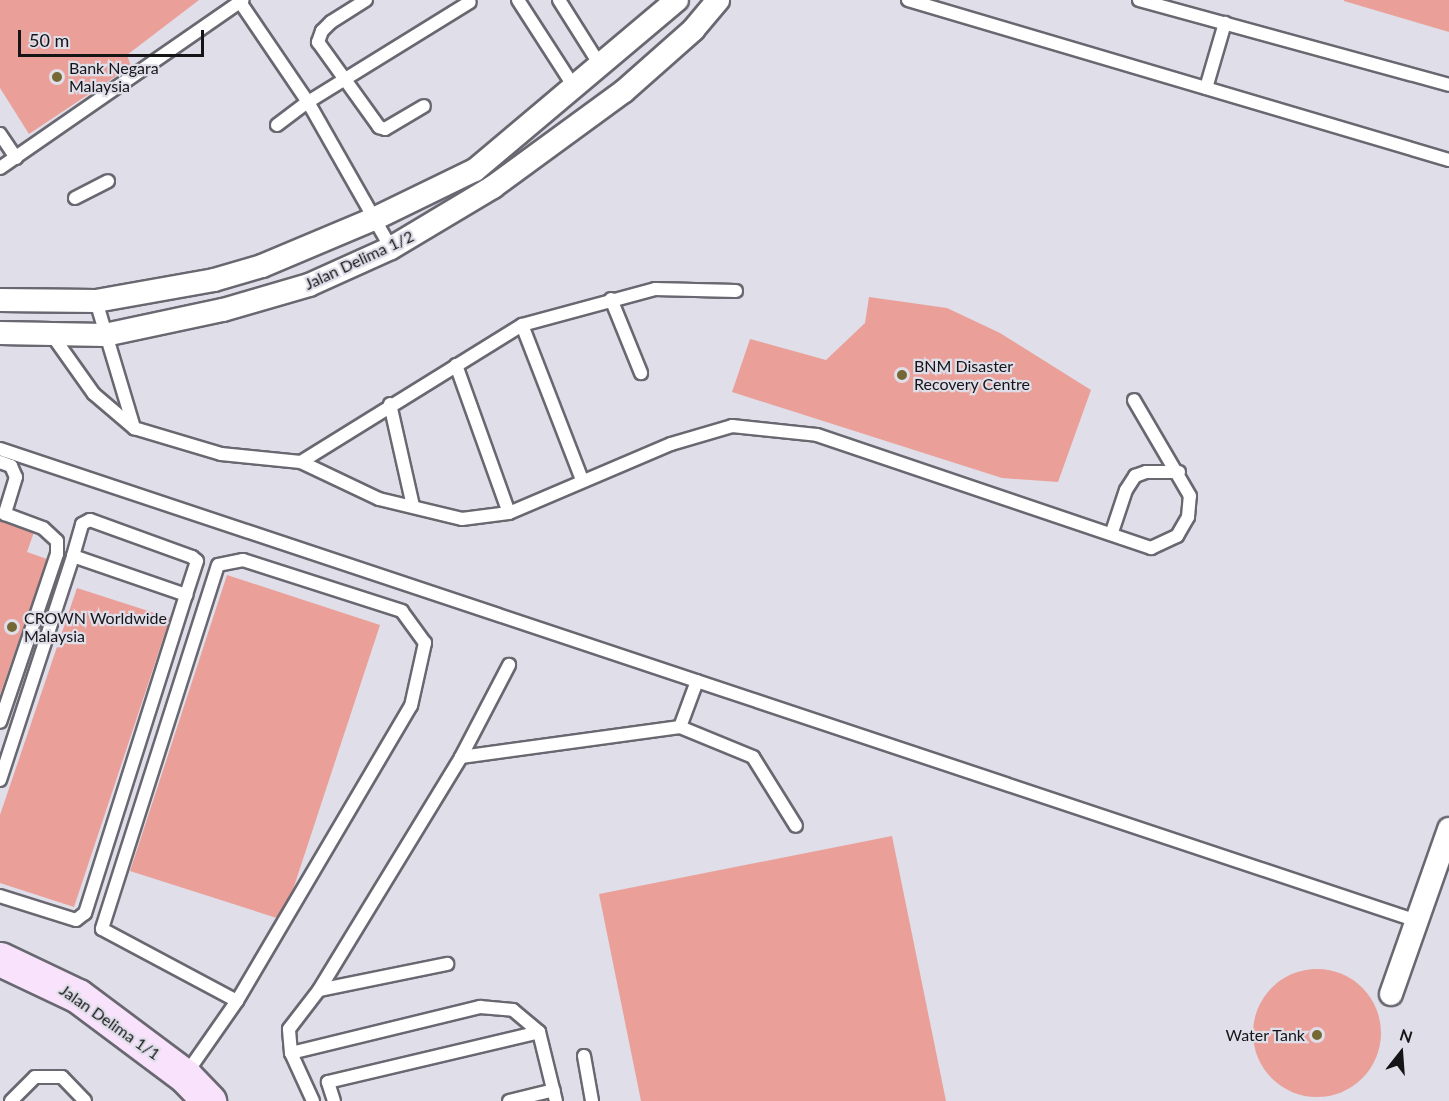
<!DOCTYPE html>
<html>
<head>
<meta charset="utf-8">
<style>
  body { margin:0 }
  #map { position:relative; width:1449px; height:1101px; overflow:hidden; background:#dfdee9; font-family:Lato,sans-serif }
  div>[style] { position:absolute }
  [style*='--x'] { left:calc(var(--x)*1px); top:calc(var(--y)*1px); width:calc(var(--w)*1px); rotate:calc(var(--a)*1deg) }
  .building>* { inset:0; background:#eaa099 }
  .round { border-radius:50% }
  .roads { filter:drop-shadow(2px 0 #696871) drop-shadow(-2px 0 #696871) drop-shadow(0 2px #696871) drop-shadow(0 -2px #696871) }
  .lane>* { height:12px; margin:-6px; padding:0 6px; transform-origin:6px; border-radius:6px; background:#fff }
  .street>* { height:22px; margin:-11px; padding:0 11px; transform-origin:11px; border-radius:11px; background:#fff }
  .secondary>* { height:33px; margin:-16.5px; padding:0 16.5px; transform-origin:16.5px; border-radius:16.5px; background:#f9e2fc }
  .dots>* { width:16px; height:16px; translate:-50% -50%; box-sizing:border-box; border:3px solid #dfdee9; border-radius:50% }
  span { translate:-50% -50%; white-space:nowrap; text-align:center; line-height:1.15; -webkit-text-stroke:4.5px #dfdee9; paint-order:stroke }
  .poi-label { font-size:16px; color:#151518 }
  .left { translate:0 -50%; text-align:left }
  .right { translate:-100% -50%; text-align:right }
  .street-label { font-size:16px; color:#151518 }
  .north { position:absolute; left:1371px; top:1023px; width:60px; height:60px; -webkit-text-stroke:4px #dfdee9; paint-order:stroke; rotate:17deg; font-size:16px; font-weight:700; line-height:24px; text-align:center; color:#151518 }
  .north::after { content:''; display:block; margin:auto; width:21px; height:27px; background:#151518; clip-path:polygon(50% 0,100% 100%,50% 72%,0 100%) }
  .scale { position:absolute; left:18px; top:30px; width:186px; height:27px; box-sizing:border-box; border:3px solid #151518; border-top:0; padding-left:8px; font-size:18px; line-height:21px; white-space:nowrap; color:#151518; -webkit-text-stroke:4px #dfdee9; paint-order:stroke }
</style>
</head>
<body>
<div id="map">
  <div class="building">
    <div style="clip-path:polygon(0 0,199px 0,127px 55px,131px 66px,29px 134px,0 88px)"></div>
    <div style="clip-path:polygon(1344px 0,1449px 0,1449px 32px,1344px 1px)"></div>
    <div style="clip-path:polygon(869px 297px,947px 308px,1000px 333px,1091px 390px,1058px 482px,1002px 478px,732px 392px,750px 339px,826px 360px,865px 323px)"></div>
    <div style="clip-path:polygon(0 520px,34px 532px,27px 552px,47px 559px,0 695px)"></div>
    <div style="clip-path:polygon(227px 575px,380px 625px,283px 920px,130px 871px)"></div>
    <div style="clip-path:polygon(77px 588px,170px 618px,74px 907px,0 883px,0 815px)"></div>
    <div style="clip-path:polygon(892px 836px,946px 1101px,641px 1101px,599px 894px)"></div>
    <div class="round" style="left:1253px;top:969px;width:128px;height:128px"></div>
  </div>
  <div class="roads">
    <div class="lane">
      <div style="--x:366;--y:0;--w:41;--a:147.8"></div>
      <div style="--x:331;--y:22;--w:13;--a:135"></div>
      <div style="--x:322;--y:31;--w:12;--a:110"></div>
      <div style="--x:318;--y:42;--w:105;--a:54.3"></div>
      <div style="--x:379;--y:127;--w:6;--a:18"></div>
      <div style="--x:385;--y:129;--w:45;--a:-30.5"></div>
      <div style="--x:518;--y:0;--w:103;--a:57.2"></div>
      <div style="--x:559;--y:0;--w:77;--a:57.8"></div>
      <div style="--x:908;--y:0;--w:564;--a:16.48"></div>
      <div style="--x:1139;--y:0;--w:321;--a:15.3"></div>
      <div style="--x:240;--y:2;--w:121;--a:55.8"></div>
      <div style="--x:308;--y:102;--w:190;--a:-31.7"></div>
      <div style="--x:1206;--y:88;--w:68;--a:-73.7"></div>
      <div style="--x:277;--y:125;--w:39;--a:-37"></div>
      <div style="--x:308;--y:102;--w:168;--a:60.4"></div>
      <div style="--x:0;--y:134;--w:29;--a:56"></div>
      <div style="--x:0;--y:168;--w:295;--a:-34.7"></div>
      <div style="--x:75;--y:198;--w:37;--a:-27"></div>
      <div style="--x:611;--y:299;--w:80;--a:67.9"></div>
      <div style="--x:96;--y:301;--w:133;--a:73.3"></div>
      <div style="--x:522;--y:325;--w:166;--a:68.8"></div>
      <div style="--x:52;--y:335;--w:72;--a:54.6"></div>
      <div style="--x:94;--y:394;--w:52;--a:40.4"></div>
      <div style="--x:134;--y:428;--w:91;--a:16.6"></div>
      <div style="--x:221;--y:454;--w:80;--a:5.7"></div>
      <div style="--x:301;--y:462;--w:86;--a:25.4"></div>
      <div style="--x:379;--y:499;--w:85;--a:13.5"></div>
      <div style="--x:462;--y:519;--w:47;--a:-7.3"></div>
      <div style="--x:509;--y:513;--w:176;--a:-23.1"></div>
      <div style="--x:671;--y:444;--w:64;--a:-16.4"></div>
      <div style="--x:732;--y:426;--w:85;--a:6"></div>
      <div style="--x:817;--y:435;--w:353;--a:18.7"></div>
      <div style="--x:1151;--y:548;--w:29;--a:-25"></div>
      <div style="--x:1177;--y:536;--w:22;--a:-60"></div>
      <div style="--x:1188;--y:517;--w:21;--a:-85"></div>
      <div style="--x:1190;--y:496;--w:111;--a:-120.3"></div>
      <div style="--x:456;--y:365;--w:157;--a:70.3"></div>
      <div style="--x:390;--y:404;--w:105;--a:77.3"></div>
      <div style="--x:0;--y:449;--w:1494;--a:18.42"></div>
      <div style="--x:0;--y:462;--w:12;--a:20"></div>
      <div style="--x:11;--y:466;--w:12;--a:66"></div>
      <div style="--x:16;--y:477;--w:39;--a:107"></div>
      <div style="--x:5;--y:514;--w:40;--a:20.2"></div>
      <div style="--x:43;--y:528;--w:19;--a:43"></div>
      <div style="--x:57;--y:541;--w:13;--a:90"></div>
      <div style="--x:57;--y:554;--w:177;--a:108.7"></div>
      <div style="--x:301;--y:462;--w:260;--a:-31.8"></div>
      <div style="--x:522;--y:325;--w:138;--a:-15.1"></div>
      <div style="--x:655;--y:289;--w:81;--a:1.4"></div>
      <div style="--x:1112;--y:532;--w:44;--a:-71.6"></div>
      <div style="--x:1126;--y:490;--w:17;--a:-57"></div>
      <div style="--x:1135;--y:476;--w:12;--a:-20"></div>
      <div style="--x:1146;--y:472;--w:33;--a:0"></div>
      <div style="--x:73;--y:556;--w:33;--a:-74"></div>
      <div style="--x:82;--y:524;--w:9;--a:-27"></div>
      <div style="--x:90;--y:520;--w:109;--a:19.9"></div>
      <div style="--x:192;--y:557;--w:6;--a:39"></div>
      <div style="--x:197;--y:561;--w:36;--a:108"></div>
      <div style="--x:680;--y:727;--w:49;--a:-69.7"></div>
      <div style="--x:461;--y:757;--w:221;--a:-7.8"></div>
      <div style="--x:680;--y:727;--w:79;--a:22.3"></div>
      <div style="--x:753;--y:757;--w:81;--a:58.1"></div>
      <div style="--x:0;--y:780;--w:236;--a:-71.9"></div>
      <div style="--x:73;--y:556;--w:120;--a:19"></div>
      <div style="--x:186;--y:595;--w:334;--a:107.6"></div>
      <div style="--x:85;--y:913;--w:11;--a:142"></div>
      <div style="--x:76;--y:920;--w:80;--a:-162.5"></div>
      <div style="--x:319;--y:990;--w:131;--a:-11.5"></div>
      <div style="--x:291;--y:1053;--w:195;--a:-13.7"></div>
      <div style="--x:480;--y:1007;--w:33;--a:5"></div>
      <div style="--x:513;--y:1010;--w:34;--a:40"></div>
      <div style="--x:539;--y:1032;--w:71;--a:76.2"></div>
      <div style="--x:584;--y:1056;--w:46;--a:79.9"></div>
      <div style="--x:186;--y:1074;--w:89;--a:-55.1"></div>
      <div style="--x:237;--y:1001;--w:342;--a:-59.5"></div>
      <div style="--x:411;--y:706;--w:65;--a:-77.5"></div>
      <div style="--x:425;--y:643;--w:39;--a:-126"></div>
      <div style="--x:402;--y:611;--w:167;--a:-162.2"></div>
      <div style="--x:243;--y:560;--w:25;--a:169"></div>
      <div style="--x:218;--y:565;--w:382;--a:107.7"></div>
      <div style="--x:102;--y:929;--w:153;--a:28.1"></div>
      <div style="--x:11;--y:1101;--w:34;--a:-45"></div>
      <div style="--x:35;--y:1077;--w:27;--a:0"></div>
      <div style="--x:62;--y:1077;--w:33;--a:46"></div>
      <div style="--x:313;--y:1101;--w:53;--a:-114.6"></div>
      <div style="--x:291;--y:1053;--w:24;--a:-95"></div>
      <div style="--x:289;--y:1029;--w:49;--a:-52.4"></div>
      <div style="--x:319;--y:990;--w:273;--a:-58.6"></div>
      <div style="--x:461;--y:757;--w:104;--a:-62.4"></div>
      <div style="--x:334;--y:1101;--w:20;--a:-108"></div>
      <div style="--x:328;--y:1082;--w:217;--a:-13.3"></div>
      <div style="--x:509;--y:1101;--w:46;--a:-13.7"></div>
    </div>
    <div class="street">
      <div style="--x:0;--y:300;--w:96;--a:0.6"></div>
      <div style="--x:96;--y:301;--w:120;--a:-10.1"></div>
      <div style="--x:214;--y:280;--w:50;--a:-16.3"></div>
      <div style="--x:262;--y:266;--w:124;--a:-22.8"></div>
      <div style="--x:376;--y:218;--w:110;--a:-25.9"></div>
      <div style="--x:475;--y:170;--w:264;--a:-40.1"></div>
      <div style="--x:0;--y:333;--w:105;--a:1.1"></div>
      <div style="--x:105;--y:335;--w:121;--a:-12"></div>
      <div style="--x:223;--y:310;--w:90;--a:-16.2"></div>
      <div style="--x:309;--y:285;--w:90;--a:-24.3"></div>
      <div style="--x:391;--y:248;--w:119;--a:-30.9"></div>
      <div style="--x:493;--y:187;--w:161;--a:-36.2"></div>
      <div style="--x:623;--y:92;--w:94;--a:-41.5"></div>
      <div style="--x:693;--y:30;--w:39;--a:-50"></div>
      <div style="--x:1391;--y:994;--w:175;--a:-70.6"></div>
    </div>
    <div class="secondary">
      <div style="--x:0;--y:959;--w:86;--a:25.4"></div>
      <div style="--x:78;--y:996;--w:134;--a:36.8"></div>
      <div style="--x:185;--y:1076;--w:35;--a:46"></div>
    </div>
  </div>
  <div class="dots">
    <div style="left:57px;top:77px;background:#756835"></div>
    <div style="left:902px;top:375px;background:#756835"></div>
    <div style="left:12px;top:627px;background:#756835"></div>
    <div style="left:1317px;top:1035px;background:#756835"></div>
  </div>
  <div class="poi-label">
    <span class="left" style="left:69px;top:77px">Bank Negara<br>Malaysia</span>
    <span class="left" style="left:914px;top:375px">BNM Disaster<br>Recovery Centre</span>
    <span class="left" style="left:24px;top:627px">CROWN Worldwide<br>Malaysia</span>
    <span class="right" style="left:1305px;top:1035px">Water Tank</span>
  </div>
  <div class="street-label">
    <span style="left:359px;top:260px;rotate:-25deg">Jalan Delima 1/2</span>
    <span style="left:110px;top:1022px;rotate:35deg">Jalan Delima 1/1</span>
  </div>
  <div class="north">N</div>
  <div class="scale">50 m</div>
</div>
</body>
</html>
